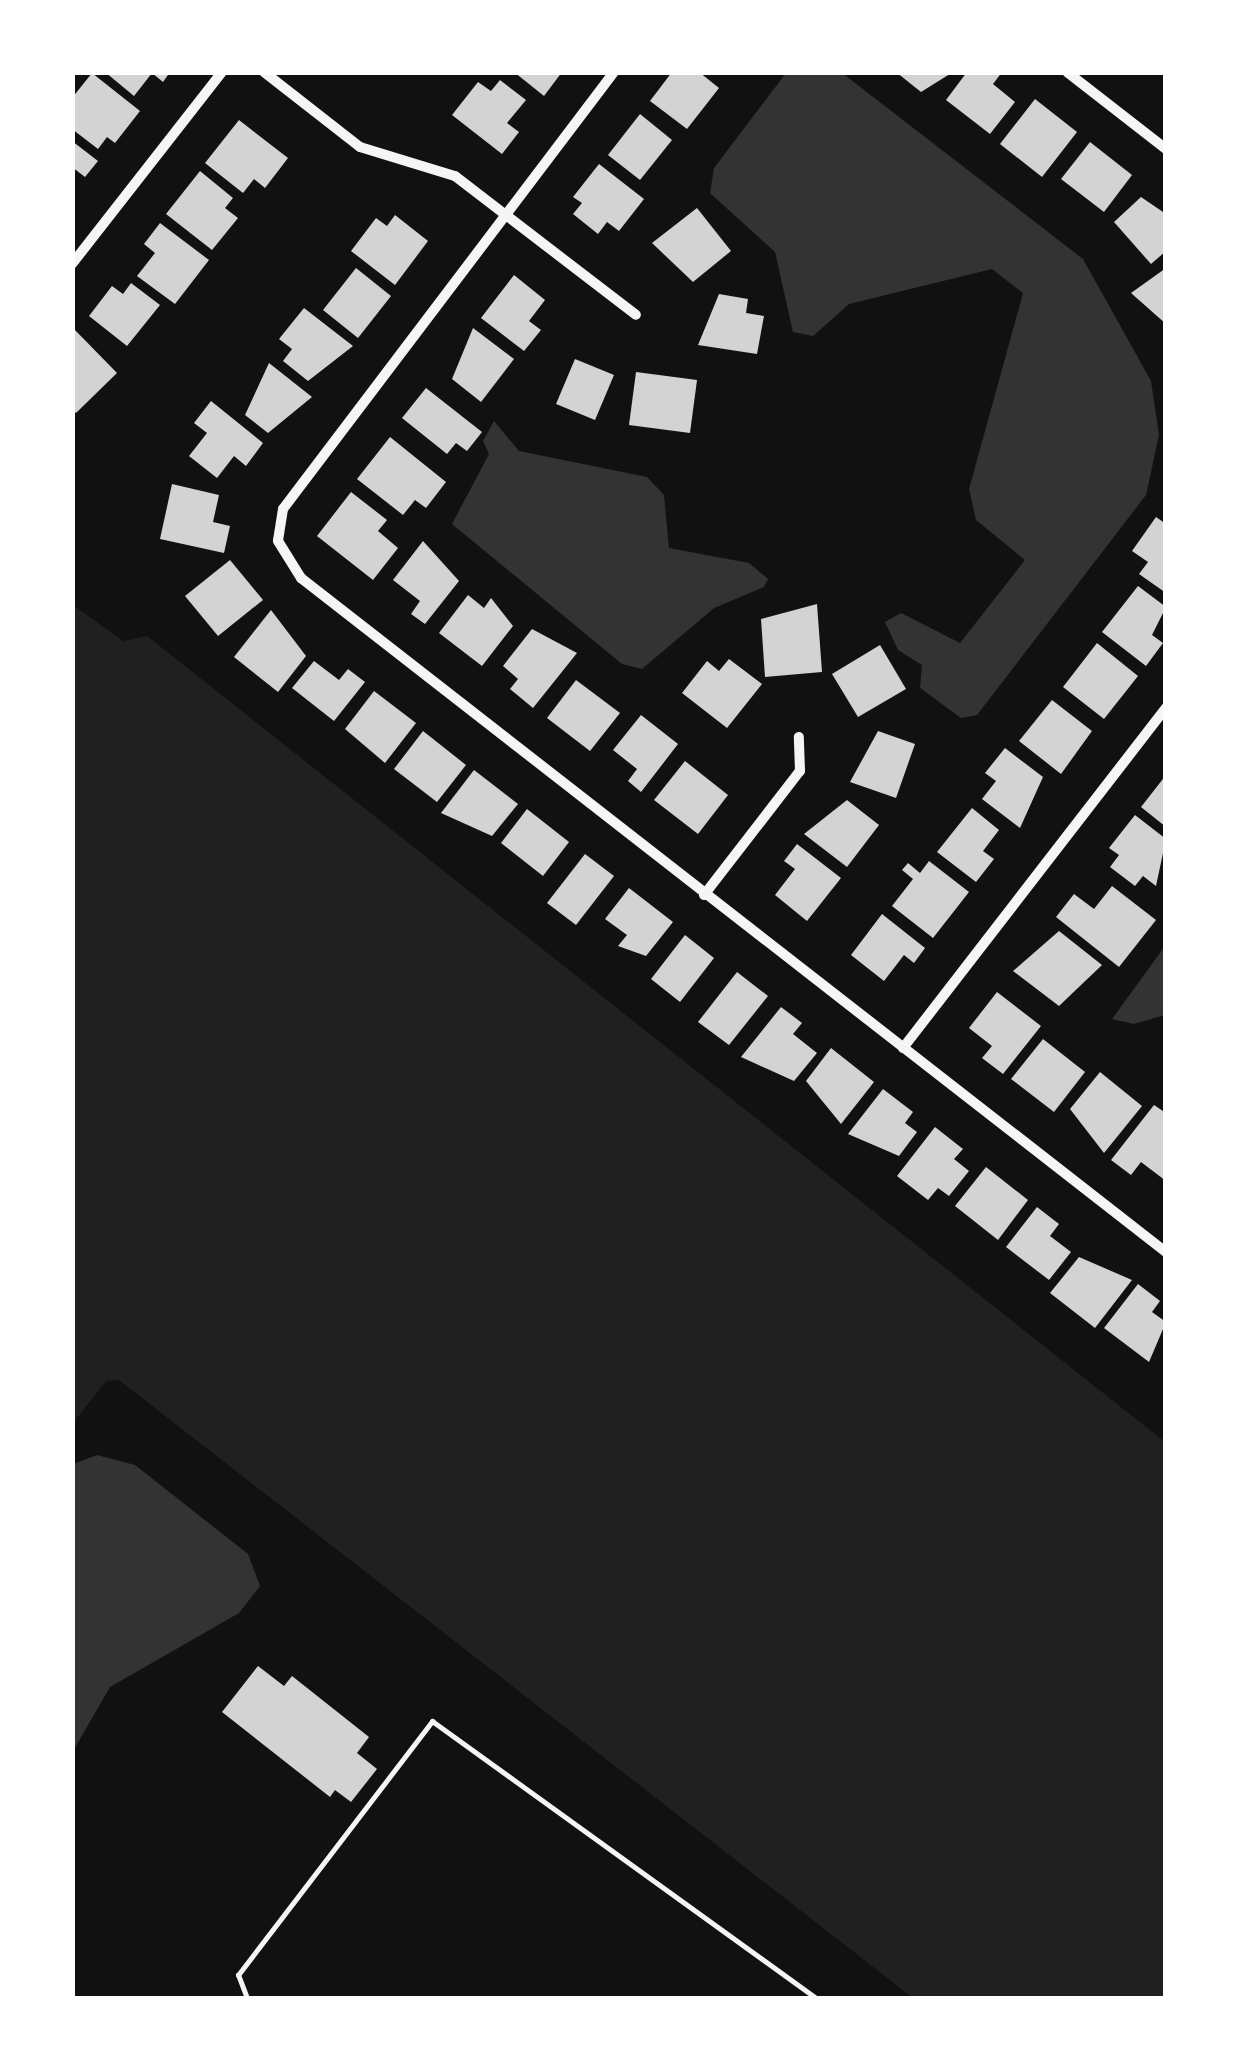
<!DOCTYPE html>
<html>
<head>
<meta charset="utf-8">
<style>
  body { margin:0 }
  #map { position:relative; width:1238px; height:2071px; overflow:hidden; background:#111; font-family:"PT Sans",sans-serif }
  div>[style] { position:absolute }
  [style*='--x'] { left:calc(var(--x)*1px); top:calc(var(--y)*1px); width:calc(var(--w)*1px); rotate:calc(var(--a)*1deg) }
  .green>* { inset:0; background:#202020 }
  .water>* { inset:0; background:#333 }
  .building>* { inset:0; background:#d3d3d3 }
  .service>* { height:5px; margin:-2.5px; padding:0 2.5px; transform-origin:2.5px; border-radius:2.5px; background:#f5f5f5 }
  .minor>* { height:10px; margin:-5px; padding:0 5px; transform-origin:5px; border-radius:5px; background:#f5f5f5 }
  span { translate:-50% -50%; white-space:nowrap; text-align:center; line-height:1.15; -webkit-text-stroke:8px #fff; paint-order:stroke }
  .frame { position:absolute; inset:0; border:75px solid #fff; pointer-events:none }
</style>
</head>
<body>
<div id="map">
  <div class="green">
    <div style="clip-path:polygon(73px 605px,123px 641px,147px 636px,1165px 1442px,1165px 1998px,913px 1998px,119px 1380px,106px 1381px,73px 1423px)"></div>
  </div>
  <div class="water">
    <div style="clip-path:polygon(786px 73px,842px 73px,1083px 259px,1151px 381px,1159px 435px,1146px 495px,977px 715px,961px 718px,920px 688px,922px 665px,898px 650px,885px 622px,901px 613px,960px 643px,1025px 560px,976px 520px,969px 489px,1023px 293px,992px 269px,849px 304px,813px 336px,793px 332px,775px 252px,710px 193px,714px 168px)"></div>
    <div style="clip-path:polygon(494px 421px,519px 451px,647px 477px,664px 495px,669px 548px,749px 563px,768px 579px,764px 587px,714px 608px,642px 669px,622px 664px,452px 524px,489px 454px,483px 441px)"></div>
    <div style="clip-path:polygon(1165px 946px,1165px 1015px,1134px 1024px,1112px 1019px)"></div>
    <div style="clip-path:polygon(97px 1455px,135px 1465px,248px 1554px,260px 1586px,239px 1613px,110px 1687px,73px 1751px,73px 1464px)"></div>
  </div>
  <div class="building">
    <div style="clip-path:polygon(105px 72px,170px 72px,163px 82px,152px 73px,134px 96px)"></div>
    <div style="clip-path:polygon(514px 72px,562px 72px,544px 96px)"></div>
    <div style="clip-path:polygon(672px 72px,699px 72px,719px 88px,687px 129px,650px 101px)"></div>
    <div style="clip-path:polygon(896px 72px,953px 72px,921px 92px)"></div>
    <div style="clip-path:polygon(967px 72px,1002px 72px,993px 84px,1015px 102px,990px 134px,946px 100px)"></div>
    <div style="clip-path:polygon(92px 73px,140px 111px,115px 143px,107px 137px,98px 149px,72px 129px,72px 98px)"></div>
    <div style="clip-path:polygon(500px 80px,526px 100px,507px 123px,519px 132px,502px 154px,452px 115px,478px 82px,491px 91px)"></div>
    <div style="clip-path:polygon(1035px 99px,1077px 132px,1042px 177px,1000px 144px)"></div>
    <div style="clip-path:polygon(640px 114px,672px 140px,640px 180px,608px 155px)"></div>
    <div style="clip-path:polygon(239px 120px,288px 158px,265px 188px,254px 179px,243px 193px,205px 163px)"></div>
    <div style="clip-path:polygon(72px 141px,98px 161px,85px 177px,72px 167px)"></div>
    <div style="clip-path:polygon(1090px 142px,1132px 175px,1104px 212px,1061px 179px)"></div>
    <div style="clip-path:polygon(599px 164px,644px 199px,619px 231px,607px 222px,598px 234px,573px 214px,582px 203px,573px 197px)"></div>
    <div style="clip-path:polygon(200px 171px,233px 198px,225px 208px,238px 218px,212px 250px,166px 214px)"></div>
    <div style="clip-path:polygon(1141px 197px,1166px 214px,1166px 251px,1151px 264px,1114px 222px)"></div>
    <div style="clip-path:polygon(697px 208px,731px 251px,693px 282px,652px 243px)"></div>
    <div style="clip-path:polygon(395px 215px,428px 241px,395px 285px,351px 251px,376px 218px,387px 226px)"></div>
    <div style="clip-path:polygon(160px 223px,209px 260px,175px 304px,137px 276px,155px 253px,144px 244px)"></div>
    <div style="clip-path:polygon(356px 268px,391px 296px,358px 338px,323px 310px)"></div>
    <div style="clip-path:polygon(1166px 268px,1166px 324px,1131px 293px)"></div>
    <div style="clip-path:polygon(514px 275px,545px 300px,529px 321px,541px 330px,524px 351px,481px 318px)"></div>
    <div style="clip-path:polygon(131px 283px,160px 305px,127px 346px,89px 316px,112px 286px,123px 294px)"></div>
    <div style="clip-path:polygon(719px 294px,748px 299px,746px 313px,764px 316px,757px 354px,698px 345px)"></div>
    <div style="clip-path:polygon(304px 308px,353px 346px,308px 381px,283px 361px,292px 349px,279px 339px)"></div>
    <div style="clip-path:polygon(473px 328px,514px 359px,481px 402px,452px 379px)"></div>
    <div style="clip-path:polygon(74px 329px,117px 373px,76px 413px,72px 409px)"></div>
    <div style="clip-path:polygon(575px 359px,614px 375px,595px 420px,556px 404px)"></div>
    <div style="clip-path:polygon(269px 363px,312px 397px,268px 433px,245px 415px)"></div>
    <div style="clip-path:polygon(636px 372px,697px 380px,690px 433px,629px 425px)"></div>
    <div style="clip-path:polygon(426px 388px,482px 432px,467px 451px,456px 443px,447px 454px,402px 418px)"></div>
    <div style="clip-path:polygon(211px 401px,263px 443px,246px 466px,234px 456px,217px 478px,189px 456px,207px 433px,194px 423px)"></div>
    <div style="clip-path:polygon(390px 437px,446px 482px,426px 508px,415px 500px,403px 515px,357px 479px)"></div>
    <div style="clip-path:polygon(172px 484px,219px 495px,213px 522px,230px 526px,224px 553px,160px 539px)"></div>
    <div style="clip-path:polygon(351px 492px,387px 520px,378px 531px,398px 548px,373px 580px,317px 536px)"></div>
    <div style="clip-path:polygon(1156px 517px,1166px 524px,1166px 593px,1139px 574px,1148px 562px,1132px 551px)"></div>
    <div style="clip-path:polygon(423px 541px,459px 581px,425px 624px,411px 614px,420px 601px,393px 580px)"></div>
    <div style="clip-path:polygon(230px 560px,263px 600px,218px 636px,185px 596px)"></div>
    <div style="clip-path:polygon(1138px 586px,1166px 607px,1152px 635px,1163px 643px,1146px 666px,1102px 632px)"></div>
    <div style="clip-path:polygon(468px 595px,484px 608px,491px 598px,513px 626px,482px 666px,439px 633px)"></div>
    <div style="clip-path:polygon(817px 604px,822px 672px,765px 677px,761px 619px)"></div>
    <div style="clip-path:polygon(271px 610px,306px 656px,278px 692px,234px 657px)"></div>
    <div style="clip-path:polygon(532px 629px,577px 653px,533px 708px,510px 689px,518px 679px,503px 666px)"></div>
    <div style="clip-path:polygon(1097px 643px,1138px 676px,1104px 719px,1063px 687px)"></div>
    <div style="clip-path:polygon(880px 645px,906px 689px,858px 717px,832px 674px)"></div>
    <div style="clip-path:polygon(729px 659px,762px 684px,727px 728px,682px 693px,707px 661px,719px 671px)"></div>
    <div style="clip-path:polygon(314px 661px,339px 680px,348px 669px,365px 682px,334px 721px,292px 688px)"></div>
    <div style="clip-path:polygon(576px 680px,620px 713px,590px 751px,547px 718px)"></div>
    <div style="clip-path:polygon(374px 691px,416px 723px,385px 763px,345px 729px)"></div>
    <div style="clip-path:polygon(1052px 700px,1092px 731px,1061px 774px,1019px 741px)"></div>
    <div style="clip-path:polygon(641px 715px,678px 744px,641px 792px,628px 781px,637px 769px,613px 750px)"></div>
    <div style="clip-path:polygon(423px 731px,466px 765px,437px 802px,394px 769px)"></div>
    <div style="clip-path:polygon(878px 731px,915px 744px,896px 798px,850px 782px)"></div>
    <div style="clip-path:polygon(1005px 748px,1043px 777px,1020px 828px,982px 799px,996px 781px,985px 773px)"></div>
    <div style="clip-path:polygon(685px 761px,728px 795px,698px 834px,654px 800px)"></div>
    <div style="clip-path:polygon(474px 770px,518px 804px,492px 836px,441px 813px)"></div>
    <div style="clip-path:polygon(1166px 775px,1166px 827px,1141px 807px)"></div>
    <div style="clip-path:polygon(847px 800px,879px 825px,847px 867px,804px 834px)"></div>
    <div style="clip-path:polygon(972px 808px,999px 830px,983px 851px,994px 859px,976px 882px,937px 852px)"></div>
    <div style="clip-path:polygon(527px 809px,569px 842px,543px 876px,501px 843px)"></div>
    <div style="clip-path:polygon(1135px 815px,1166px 839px,1156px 886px,1143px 876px,1135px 886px,1110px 867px,1119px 855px,1109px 848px)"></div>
    <div style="clip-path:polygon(797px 844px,841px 878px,807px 921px,775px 895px,795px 869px,784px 861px)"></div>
    <div style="clip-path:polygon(585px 854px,614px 876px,576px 925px,547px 903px)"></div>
    <div style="clip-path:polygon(929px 861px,969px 892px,933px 938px,892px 906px,913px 879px,902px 870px,908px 863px,920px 873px)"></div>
    <div style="clip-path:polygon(1112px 886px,1156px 920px,1119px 967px,1056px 917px,1074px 894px,1094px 909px)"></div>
    <div style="clip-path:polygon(629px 888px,673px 922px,646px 956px,618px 946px,627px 935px,605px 919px)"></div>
    <div style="clip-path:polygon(882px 914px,925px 948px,914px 963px,904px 955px,884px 981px,851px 955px)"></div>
    <div style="clip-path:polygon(1059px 931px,1102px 965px,1059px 1006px,1013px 971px)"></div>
    <div style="clip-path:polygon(685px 935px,714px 958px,680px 1002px,651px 979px)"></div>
    <div style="clip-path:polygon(737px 972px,768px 996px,729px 1045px,698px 1022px)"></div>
    <div style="clip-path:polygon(997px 992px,1041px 1026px,1003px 1074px,982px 1058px,992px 1046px,969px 1028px)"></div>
    <div style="clip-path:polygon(781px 1007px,802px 1023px,793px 1034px,817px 1053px,794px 1081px,741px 1057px)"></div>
    <div style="clip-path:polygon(1043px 1039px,1085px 1072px,1054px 1112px,1011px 1079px)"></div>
    <div style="clip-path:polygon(831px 1048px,874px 1082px,841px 1124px,806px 1081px)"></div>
    <div style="clip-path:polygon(1100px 1072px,1142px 1106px,1104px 1153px,1070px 1109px)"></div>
    <div style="clip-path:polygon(883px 1089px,913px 1112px,905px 1123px,917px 1132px,899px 1156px,848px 1134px)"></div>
    <div style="clip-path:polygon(1154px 1105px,1166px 1113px,1166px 1181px,1141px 1162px,1131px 1175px,1111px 1160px)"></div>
    <div style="clip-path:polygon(935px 1127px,963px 1149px,954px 1159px,969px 1171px,949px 1196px,938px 1188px,928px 1200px,897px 1176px)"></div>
    <div style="clip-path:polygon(986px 1167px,1028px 1200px,998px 1240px,955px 1206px)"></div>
    <div style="clip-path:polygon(1037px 1207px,1059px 1224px,1050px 1236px,1071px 1252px,1049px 1280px,1006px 1247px)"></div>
    <div style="clip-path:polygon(1079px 1257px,1132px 1280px,1095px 1328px,1050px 1293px)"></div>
    <div style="clip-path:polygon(1138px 1284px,1160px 1301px,1152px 1312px,1166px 1322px,1149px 1362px,1104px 1328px)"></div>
    <div style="clip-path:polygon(258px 1666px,284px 1686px,292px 1676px,369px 1737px,357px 1753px,377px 1769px,351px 1802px,335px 1790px,330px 1797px,222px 1712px)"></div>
  </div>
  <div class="service">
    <div style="--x:247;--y:1998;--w:25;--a:-111"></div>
    <div style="--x:238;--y:1975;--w:320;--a:-52.6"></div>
    <div style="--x:432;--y:1721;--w:473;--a:35.8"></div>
  </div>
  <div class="minor">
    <div style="--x:264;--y:72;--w:122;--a:38"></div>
    <div style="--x:360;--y:147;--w:99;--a:17"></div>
    <div style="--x:455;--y:176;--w:228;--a:37.5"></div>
    <div style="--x:614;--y:72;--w:548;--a:127.14"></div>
    <div style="--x:283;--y:509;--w:32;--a:99"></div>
    <div style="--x:278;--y:541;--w:44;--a:58.1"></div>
    <div style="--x:301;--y:578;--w:1097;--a:37.93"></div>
    <div style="--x:1067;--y:72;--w:125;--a:37.9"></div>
    <div style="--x:72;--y:264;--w:244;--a:-52"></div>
    <div style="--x:704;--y:895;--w:157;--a:-52.3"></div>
    <div style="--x:800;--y:771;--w:34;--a:-92"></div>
    <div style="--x:903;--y:1048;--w:430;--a:-52.3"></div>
  </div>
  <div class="frame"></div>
</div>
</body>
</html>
